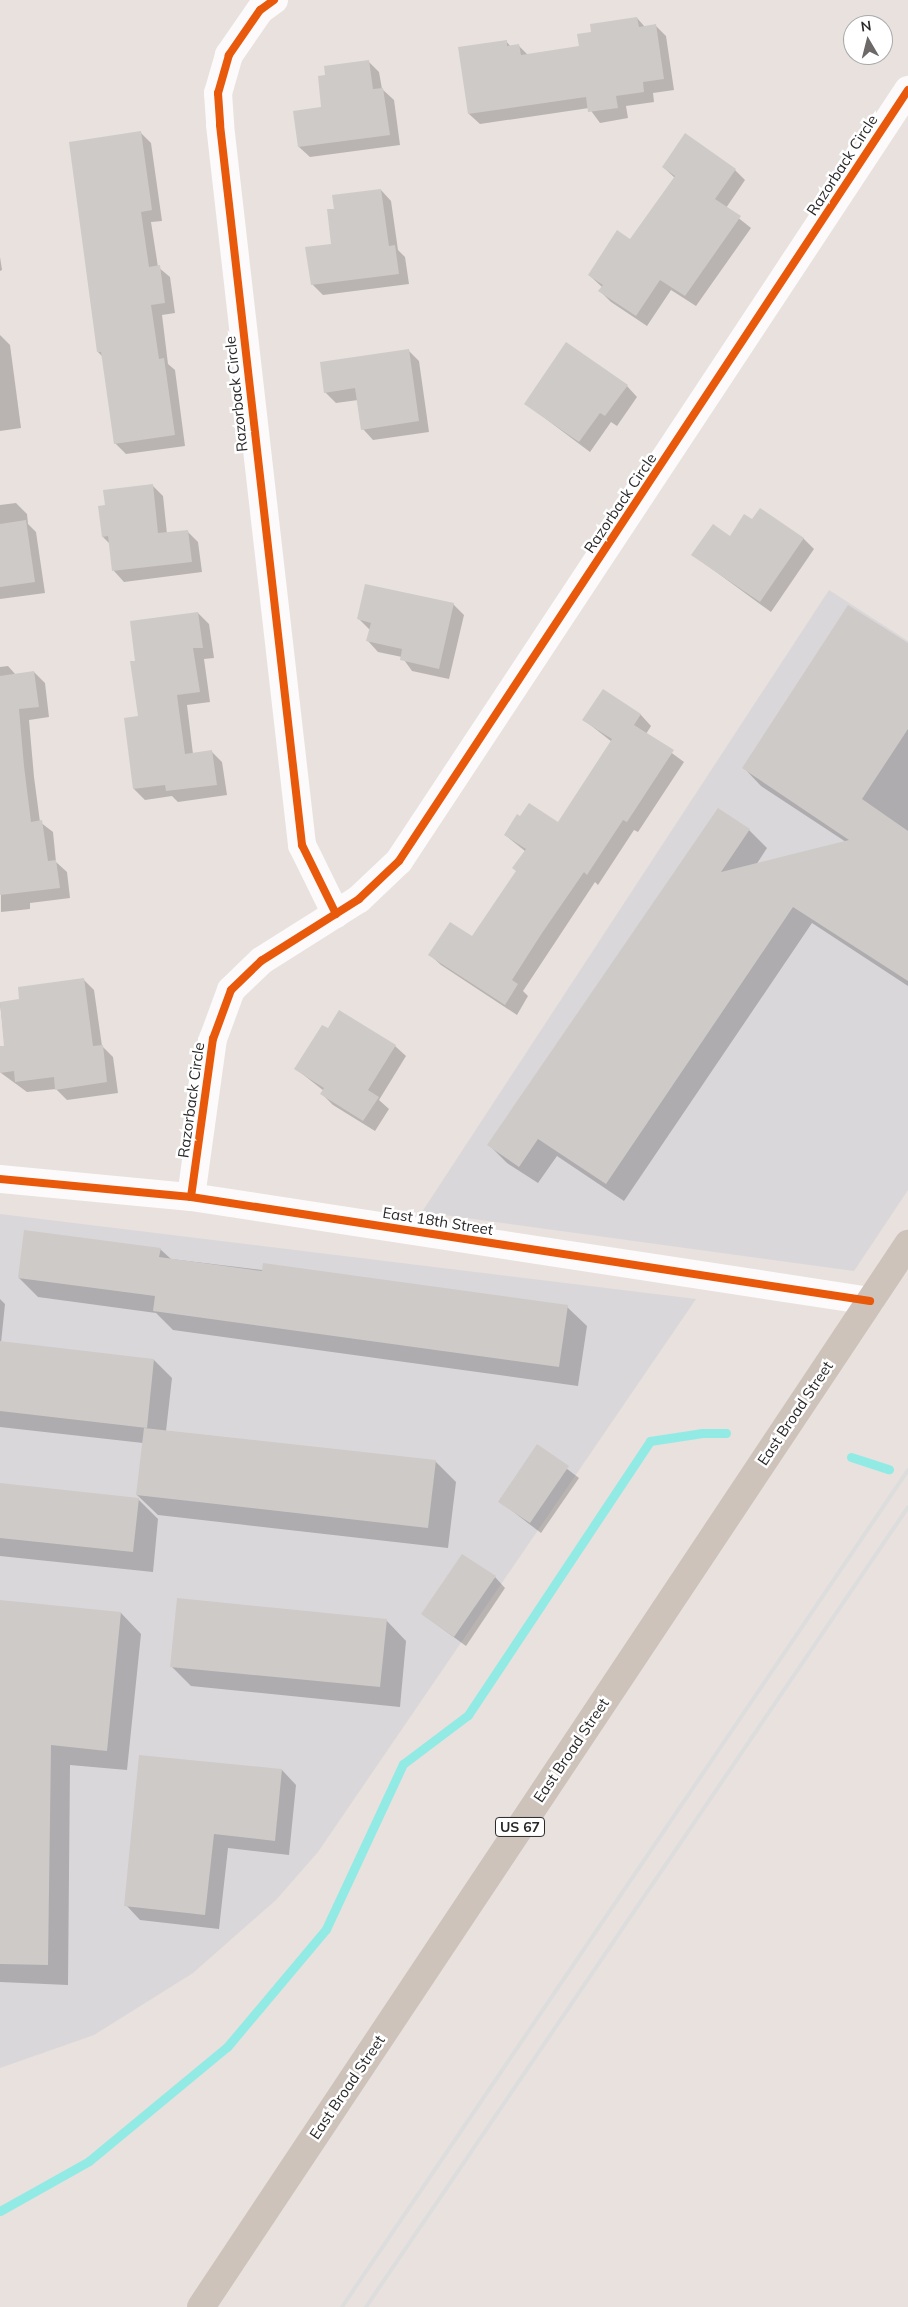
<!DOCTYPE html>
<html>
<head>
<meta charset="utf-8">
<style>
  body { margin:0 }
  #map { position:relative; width:908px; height:2307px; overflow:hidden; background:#e8e1de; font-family:Mulish,sans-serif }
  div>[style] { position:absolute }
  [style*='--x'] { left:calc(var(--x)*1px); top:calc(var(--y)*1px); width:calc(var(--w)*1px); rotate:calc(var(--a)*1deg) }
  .industrial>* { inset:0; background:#dad7da }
  .shadow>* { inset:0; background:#0003 }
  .stream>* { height:9px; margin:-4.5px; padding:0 4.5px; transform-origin:4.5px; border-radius:4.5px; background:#92eae5 }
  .building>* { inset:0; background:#cecac8 }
  .street>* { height:28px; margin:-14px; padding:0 14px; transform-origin:14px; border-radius:14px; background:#fcfafa }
  .secondary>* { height:28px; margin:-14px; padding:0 14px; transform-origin:14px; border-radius:14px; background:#fcfafa }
  .primary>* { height:28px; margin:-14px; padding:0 14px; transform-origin:14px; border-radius:14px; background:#cdc3bb }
  .rail>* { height:4px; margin:-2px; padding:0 2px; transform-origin:2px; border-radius:2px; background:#ddddde }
  .cycleway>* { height:8px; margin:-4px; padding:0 4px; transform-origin:4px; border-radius:4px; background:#e8590c }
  span { translate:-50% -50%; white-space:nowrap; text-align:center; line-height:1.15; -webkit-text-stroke:5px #fff; paint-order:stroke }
  .shield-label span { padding:1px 4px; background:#fff; border:1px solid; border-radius:4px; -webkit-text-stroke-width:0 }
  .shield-label { font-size:14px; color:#292929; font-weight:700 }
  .street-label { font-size:15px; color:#292929 }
  .north { position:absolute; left:843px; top:15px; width:50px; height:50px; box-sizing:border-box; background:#fff; border:1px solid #a9a9a9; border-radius:50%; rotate:352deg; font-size:14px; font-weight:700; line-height:20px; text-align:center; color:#292929 }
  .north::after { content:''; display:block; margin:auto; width:18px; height:22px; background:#6c6968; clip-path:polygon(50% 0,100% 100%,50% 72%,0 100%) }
</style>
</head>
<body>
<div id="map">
  <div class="industrial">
    <div style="clip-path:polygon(829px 590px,908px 641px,908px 1190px,854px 1271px,422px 1212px)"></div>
    <div style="clip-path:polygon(0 1214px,696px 1299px,318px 1852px,276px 1900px,193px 1973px,94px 2035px,0 2068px)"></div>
  </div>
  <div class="shadow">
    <div style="clip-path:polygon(637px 18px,645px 27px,655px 25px,666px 36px,674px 90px,653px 93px,654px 102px,626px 106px,628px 118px,600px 123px,589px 108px,480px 124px,469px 114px,506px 41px,511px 47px,519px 46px,528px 55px,580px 48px,592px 33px)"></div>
    <div style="clip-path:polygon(368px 61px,379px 72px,382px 89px,394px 100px,400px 145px,310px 157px,299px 147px,323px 108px)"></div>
    <div style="clip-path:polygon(140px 132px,151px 143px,162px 221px,151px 222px,158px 267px,170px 277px,175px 313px,162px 315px,168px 364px,175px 370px,185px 446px,126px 454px,115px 443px,103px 357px,98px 352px)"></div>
    <div style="clip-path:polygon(663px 167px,735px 170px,745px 180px,726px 208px,751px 228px,696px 306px,671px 290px,647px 326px,611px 302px,600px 291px,602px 287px,589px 275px,631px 240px,675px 178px)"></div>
    <div style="clip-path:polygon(381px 190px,391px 201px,398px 250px,405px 257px,409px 284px,323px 295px,312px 284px,333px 245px,335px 210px)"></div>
    <div style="clip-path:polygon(0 257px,2px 270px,0 271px)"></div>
    <div style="clip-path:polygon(0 335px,10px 345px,21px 428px,0 431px)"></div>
    <div style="clip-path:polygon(408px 350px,419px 361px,429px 432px,373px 440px,363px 429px,358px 400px,336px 403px,325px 392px)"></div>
    <div style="clip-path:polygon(627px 386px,637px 397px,617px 426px,611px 422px,590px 452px,526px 404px)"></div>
    <div style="clip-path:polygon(152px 485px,163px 496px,167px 534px,187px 531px,198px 542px,202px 572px,124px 582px,114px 571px,110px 544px,103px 537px,106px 506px)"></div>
    <div style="clip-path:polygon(16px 503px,27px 514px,28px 524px,36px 532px,45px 593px,0 599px,0 505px)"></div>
    <div style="clip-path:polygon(752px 521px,803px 538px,814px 549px,771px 612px,693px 555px,730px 537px)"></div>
    <div style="clip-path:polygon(453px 604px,464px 615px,449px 679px,412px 671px,402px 657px,378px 652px,368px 641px,370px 630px,359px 619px)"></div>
    <div style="clip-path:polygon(198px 613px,209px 624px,214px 658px,204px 659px,210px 702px,187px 705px,193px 754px,211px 751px,222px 762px,227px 795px,178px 802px,172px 796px,145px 800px,134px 789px,125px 719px,139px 717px,137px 662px)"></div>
    <div style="clip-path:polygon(908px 645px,908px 986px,812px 923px,624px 1201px,557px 1156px,538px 1183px,507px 1163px,489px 1145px,718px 809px,749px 830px,767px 848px,756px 865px,846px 842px,761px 786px,744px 768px)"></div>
    <div style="clip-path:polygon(8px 666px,16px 675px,34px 672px,45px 683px,49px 717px,29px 720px,34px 777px,40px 822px,53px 832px,56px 862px,67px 872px,70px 898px,30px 903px,30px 909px,1px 912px,0 667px)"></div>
    <div style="clip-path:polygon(603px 691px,641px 715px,651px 726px,646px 734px,684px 762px,638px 832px,634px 830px,598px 885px,595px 882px,523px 991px,528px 996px,517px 1015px,441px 965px,430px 955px,473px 938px,518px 872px,525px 851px,505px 835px,558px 824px,612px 742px,584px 720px)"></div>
    <div style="clip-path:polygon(84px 980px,94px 990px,102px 1046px,113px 1057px,118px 1093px,67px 1100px,56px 1089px,27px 1092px,1px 1073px,0 1047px,5px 1047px,0 1003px,21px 1000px)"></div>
    <div style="clip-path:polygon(328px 1030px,395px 1046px,406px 1056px,379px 1100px,389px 1109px,375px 1131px,333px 1105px,322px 1094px,324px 1091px,296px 1069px)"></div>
    <div style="clip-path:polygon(160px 1249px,171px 1259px,567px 1307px,587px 1326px,578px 1386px,173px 1330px,156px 1313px,38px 1297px,19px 1278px)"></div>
    <div style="clip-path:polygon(0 1299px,5px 1304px,1px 1343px,154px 1360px,172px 1378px,166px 1431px,435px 1461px,456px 1482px,448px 1548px,158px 1515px,137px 1495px,143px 1443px,0 1427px)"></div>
    <div style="clip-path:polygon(537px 1446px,579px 1478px,541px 1533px,499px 1501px)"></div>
    <div style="clip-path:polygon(0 1484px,138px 1499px,158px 1519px,153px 1572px,0 1556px)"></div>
    <div style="clip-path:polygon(495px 1577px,505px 1588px,466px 1646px,422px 1614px)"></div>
    <div style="clip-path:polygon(0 1601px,121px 1613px,141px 1634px,127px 1770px,70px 1765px,68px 1985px,0 1982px)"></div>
    <div style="clip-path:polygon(386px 1620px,406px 1641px,400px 1707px,191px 1686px,171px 1666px)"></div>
    <div style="clip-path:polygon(282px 1770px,296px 1785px,289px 1855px,228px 1848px,219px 1929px,140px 1920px,126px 1905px)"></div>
  </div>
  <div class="stream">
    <div style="--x:851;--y:1457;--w:40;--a:18"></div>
    <div style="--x:0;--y:2211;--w:102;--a:-29.3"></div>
    <div style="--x:89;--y:2161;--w:179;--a:-39.6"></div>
    <div style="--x:227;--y:2047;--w:154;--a:-50"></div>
    <div style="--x:326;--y:1929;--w:182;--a:-65"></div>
    <div style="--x:403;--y:1764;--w:81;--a:-37"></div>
    <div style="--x:468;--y:1715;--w:329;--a:-56.4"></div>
    <div style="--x:650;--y:1441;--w:53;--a:-8.7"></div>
    <div style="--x:702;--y:1433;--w:24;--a:0"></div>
  </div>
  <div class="building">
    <div style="clip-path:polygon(637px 17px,639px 27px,656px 24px,664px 79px,643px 82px,644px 92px,616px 96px,618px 108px,588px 112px,586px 97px,468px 114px,458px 47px,507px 40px,507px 46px,519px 44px,521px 55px,579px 46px,577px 34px,591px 32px,590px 24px)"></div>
    <div style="clip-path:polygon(369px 60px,373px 89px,383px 88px,390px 135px,298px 147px,293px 111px,321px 107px,318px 76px,325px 75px,324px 66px)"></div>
    <div style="clip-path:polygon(141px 131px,152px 210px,141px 212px,149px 267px,160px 265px,165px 303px,151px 305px,159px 359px,164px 358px,175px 435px,114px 444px,101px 352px,97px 352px,69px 142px)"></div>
    <div style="clip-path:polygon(685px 133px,736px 169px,715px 199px,741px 216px,685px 296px,660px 280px,636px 316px,598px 291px,603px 285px,588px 275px,617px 230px,630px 239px,675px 176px,662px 167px)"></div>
    <div style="clip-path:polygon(381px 189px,389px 246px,395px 245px,399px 274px,311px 285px,305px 247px,331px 244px,327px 209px,334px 209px,332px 195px)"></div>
    <div style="clip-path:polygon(566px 342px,628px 385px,605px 416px,600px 413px,579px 442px,524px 404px)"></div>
    <div style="clip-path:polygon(409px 349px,419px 421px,361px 430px,355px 388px,324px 393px,320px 362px)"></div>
    <div style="clip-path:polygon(153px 484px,158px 533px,188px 530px,192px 562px,112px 571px,108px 536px,102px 537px,98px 506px,105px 505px,103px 490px)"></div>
    <div style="clip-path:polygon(760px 508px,804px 538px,760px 602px,691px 555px,713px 524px,730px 536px,744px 514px,752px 519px)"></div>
    <div style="clip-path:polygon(26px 520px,35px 582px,0 587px,0 524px)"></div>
    <div style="clip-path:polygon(365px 584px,454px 603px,439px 669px,400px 660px,402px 649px,366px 641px,371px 623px,357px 619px)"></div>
    <div style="clip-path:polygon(848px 605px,908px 643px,908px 729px,862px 799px,908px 831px,908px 981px,793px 907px,606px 1184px,538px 1139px,519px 1167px,487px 1145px,718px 808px,750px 829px,721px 872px,849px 840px,742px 768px)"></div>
    <div style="clip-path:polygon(198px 612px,203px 648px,193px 648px,200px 692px,177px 695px,185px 754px,212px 750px,217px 785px,166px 791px,165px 785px,133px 789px,124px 718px,138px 716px,130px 661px,135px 661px,130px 621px)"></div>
    <div style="clip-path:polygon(34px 671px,39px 707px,19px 709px,24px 766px,31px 822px,42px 820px,48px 861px,56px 860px,60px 888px,0 895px,0 676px)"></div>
    <div style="clip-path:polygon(603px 689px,641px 714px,634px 725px,674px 750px,627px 822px,623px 820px,587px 875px,584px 872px,542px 933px,512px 980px,518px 984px,505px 1005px,428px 955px,450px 922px,472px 936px,516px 871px,512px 868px,526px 849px,504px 835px,517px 814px,520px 816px,529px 803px,558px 822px,612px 739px,582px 720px)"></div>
    <div style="clip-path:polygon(84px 978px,93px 1046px,103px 1045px,107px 1082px,55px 1090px,54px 1077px,15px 1082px,14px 1071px,0 1073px,0 1046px,4px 1046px,0 1002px,19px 999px,18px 987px)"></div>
    <div style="clip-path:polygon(339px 1010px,396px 1045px,368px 1090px,379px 1097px,363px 1121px,320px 1094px,324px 1088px,294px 1069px,322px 1025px,328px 1028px)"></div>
    <div style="clip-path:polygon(24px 1230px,161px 1248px,159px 1257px,262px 1271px,263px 1263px,568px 1305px,559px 1367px,153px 1311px,155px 1296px,18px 1278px)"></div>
    <div style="clip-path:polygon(0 1341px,154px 1359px,147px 1428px,0 1411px)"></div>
    <div style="clip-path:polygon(144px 1428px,436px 1460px,428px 1528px,136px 1495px)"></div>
    <div style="clip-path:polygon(537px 1444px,569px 1466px,530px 1523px,498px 1502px)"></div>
    <div style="clip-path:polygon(0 1483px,139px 1498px,133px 1552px,0 1538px)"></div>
    <div style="clip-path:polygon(462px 1554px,496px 1576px,454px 1637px,421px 1614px)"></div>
    <div style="clip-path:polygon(177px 1598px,387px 1619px,380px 1687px,170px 1667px)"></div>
    <div style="clip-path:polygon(0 1600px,121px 1612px,107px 1751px,51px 1745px,48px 1965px,0 1964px)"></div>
    <div style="clip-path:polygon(139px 1755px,282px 1769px,275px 1841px,214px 1834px,205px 1915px,124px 1906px)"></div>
  </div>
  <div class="street">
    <div style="--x:274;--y:0;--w:17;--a:144"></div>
    <div style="--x:260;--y:10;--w:55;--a:124.6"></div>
    <div style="--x:229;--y:55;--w:40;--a:106"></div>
    <div style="--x:218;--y:93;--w:32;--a:86"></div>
    <div style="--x:220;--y:125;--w:725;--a:83.5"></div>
    <div style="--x:302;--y:845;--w:77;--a:63.8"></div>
    <div style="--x:191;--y:1197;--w:160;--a:-82.1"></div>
    <div style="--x:213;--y:1039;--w:52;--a:-69.8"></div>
    <div style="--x:231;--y:990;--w:42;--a:-44"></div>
    <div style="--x:261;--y:961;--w:116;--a:-32.3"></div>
    <div style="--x:359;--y:899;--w:55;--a:-43.5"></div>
    <div style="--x:399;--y:861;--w:924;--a:-56.57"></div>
  </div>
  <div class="secondary">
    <div style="--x:0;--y:1179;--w:192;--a:5.4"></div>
    <div style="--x:191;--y:1197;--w:687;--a:8.71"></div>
  </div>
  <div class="primary">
    <div style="--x:201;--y:2307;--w:1277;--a:-56.37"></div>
  </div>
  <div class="rail">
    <div style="--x:342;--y:2307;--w:1010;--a:-55.93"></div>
    <div style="--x:366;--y:2307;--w:966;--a:-55.88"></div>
  </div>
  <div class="cycleway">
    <div style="--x:274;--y:0;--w:17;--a:144"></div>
    <div style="--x:260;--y:10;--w:55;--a:124.6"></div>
    <div style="--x:229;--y:55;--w:40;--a:106"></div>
    <div style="--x:218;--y:93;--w:32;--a:86"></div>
    <div style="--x:220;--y:125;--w:725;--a:83.5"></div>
    <div style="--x:302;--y:845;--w:77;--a:63.8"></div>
    <div style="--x:0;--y:1179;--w:192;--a:5.4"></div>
    <div style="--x:191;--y:1197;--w:687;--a:8.71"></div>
    <div style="--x:191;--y:1197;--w:160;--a:-82.1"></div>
    <div style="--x:213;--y:1039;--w:52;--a:-69.8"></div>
    <div style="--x:231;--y:990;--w:42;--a:-44"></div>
    <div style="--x:261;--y:961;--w:116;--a:-32.3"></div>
    <div style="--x:359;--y:899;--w:55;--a:-43.5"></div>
    <div style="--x:399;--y:861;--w:924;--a:-56.57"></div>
  </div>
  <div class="shield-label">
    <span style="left:520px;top:1827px">US 67</span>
  </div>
  <div class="street-label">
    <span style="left:842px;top:165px;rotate:-57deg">Razorback Circle</span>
    <span style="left:236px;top:394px;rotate:-96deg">Razorback Circle</span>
    <span style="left:620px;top:503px;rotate:-56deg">Razorback Circle</span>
    <span style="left:191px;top:1100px;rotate:-82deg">Razorback Circle</span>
    <span style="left:438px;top:1221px;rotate:9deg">East 18th Street</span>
    <span style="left:795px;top:1413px;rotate:-56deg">East Broad Street</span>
    <span style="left:571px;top:1750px;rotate:-56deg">East Broad Street</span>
    <span style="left:347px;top:2087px;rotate:-56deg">East Broad Street</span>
  </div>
  <div class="north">N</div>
</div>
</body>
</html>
